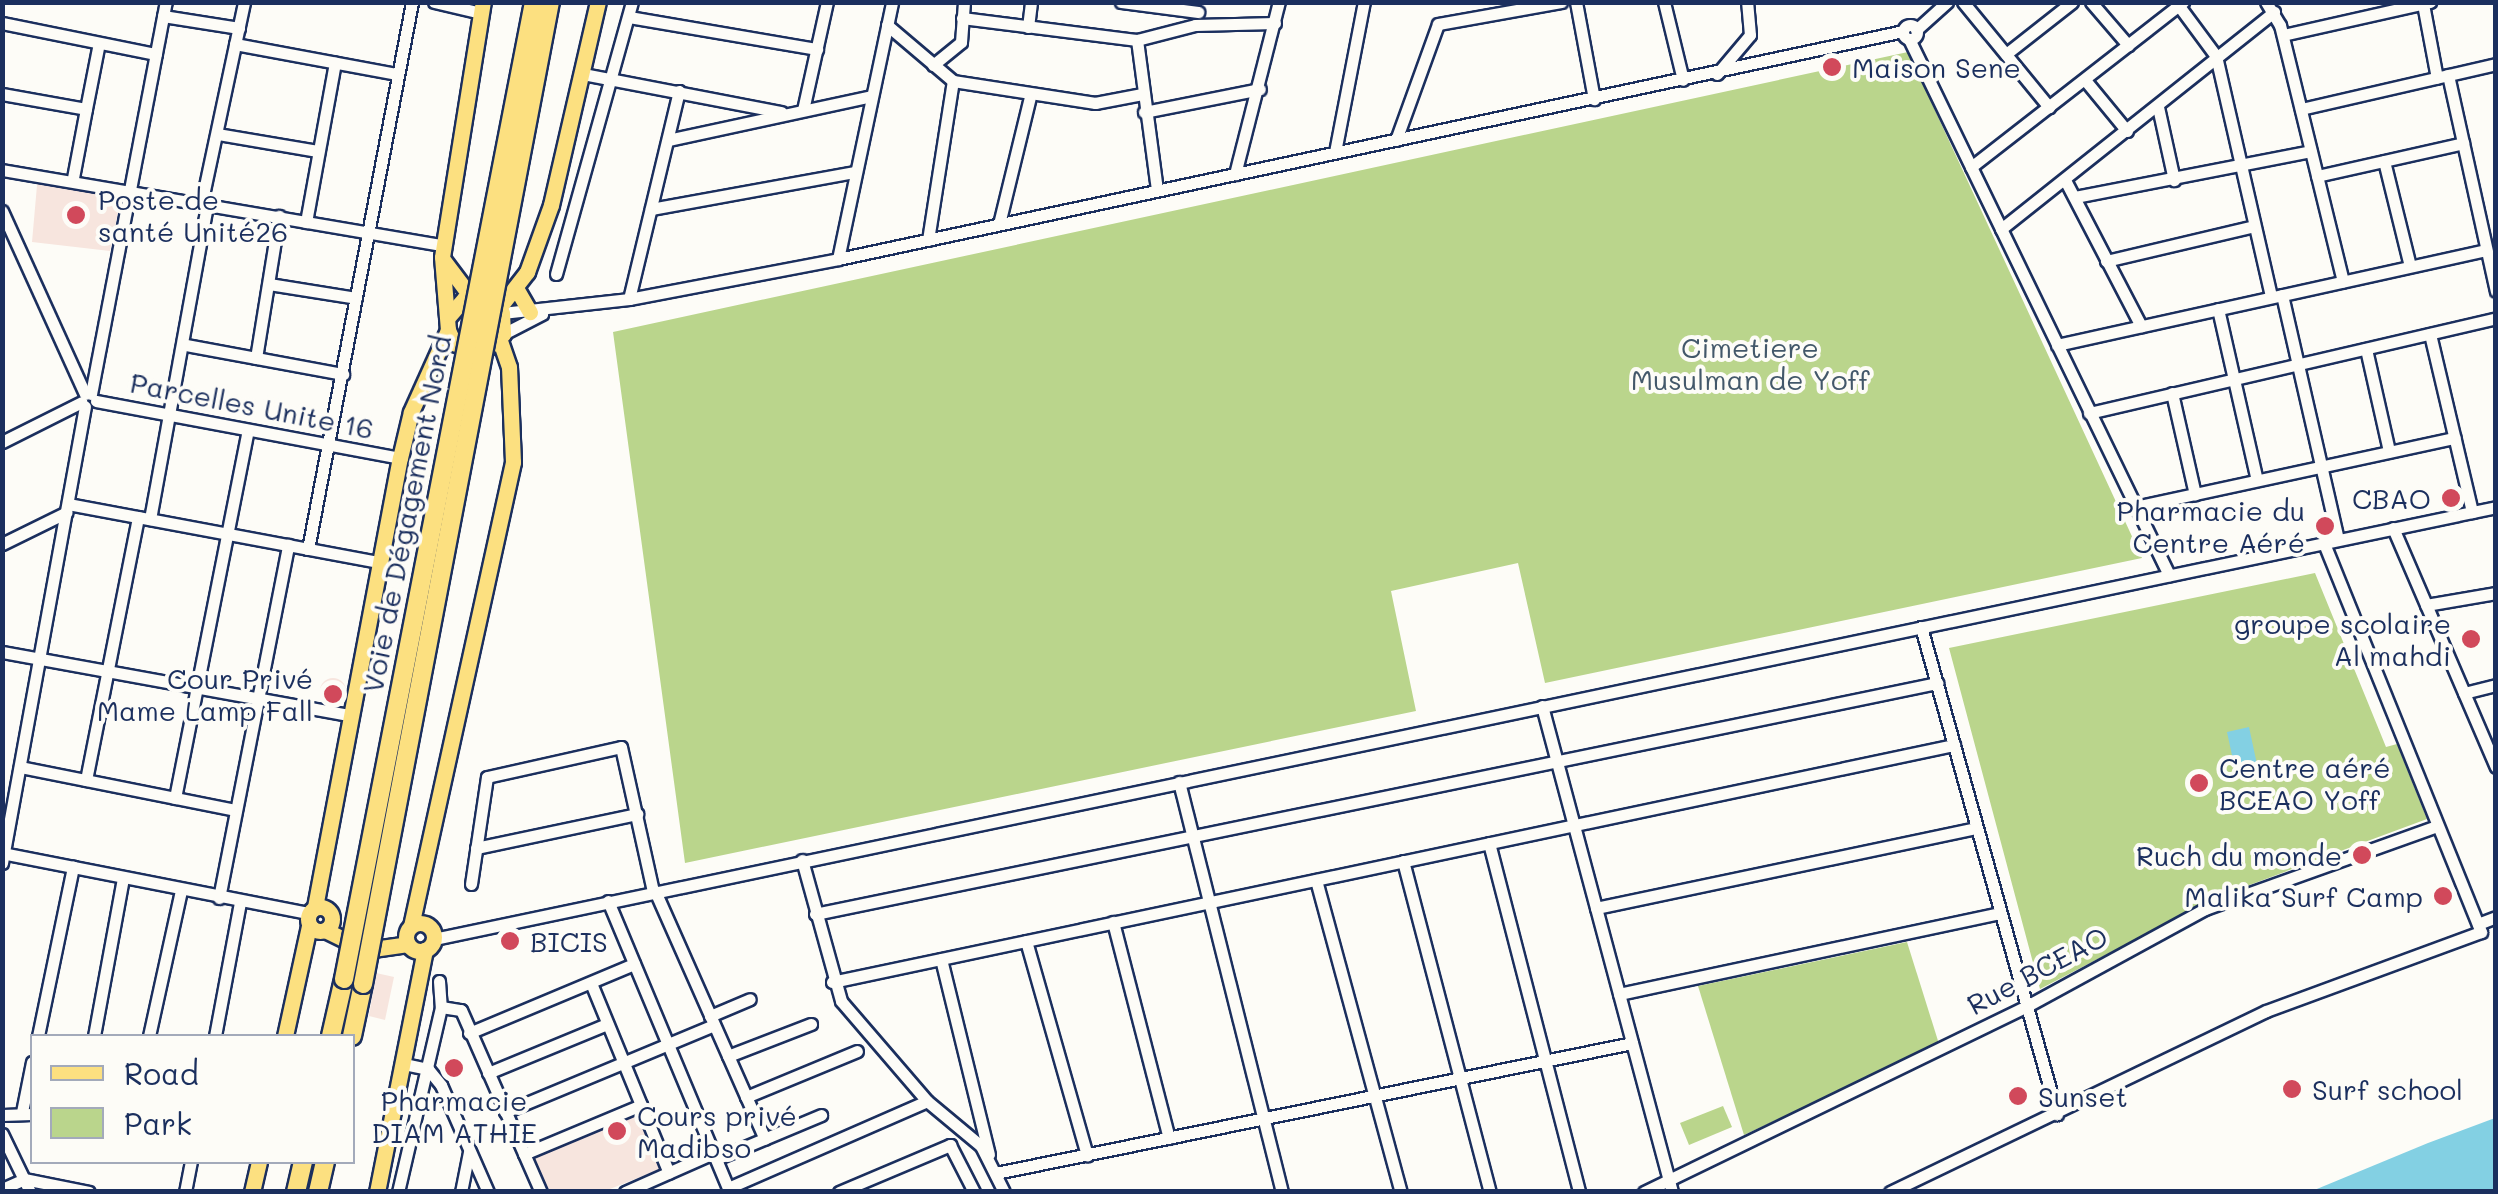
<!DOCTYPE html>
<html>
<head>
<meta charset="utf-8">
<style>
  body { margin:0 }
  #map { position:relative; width:2498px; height:1194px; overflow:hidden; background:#fdfcf7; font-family:Mali,sans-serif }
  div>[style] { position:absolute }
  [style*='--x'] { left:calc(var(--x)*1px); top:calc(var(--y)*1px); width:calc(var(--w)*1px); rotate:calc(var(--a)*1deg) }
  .built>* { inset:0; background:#f7e5de }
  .round { border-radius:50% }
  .green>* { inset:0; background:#bad58c }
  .water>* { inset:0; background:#83d0e3 }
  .roads { filter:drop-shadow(2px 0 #1b2f5e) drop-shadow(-2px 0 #1b2f5e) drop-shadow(0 2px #1b2f5e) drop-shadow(0 -2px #1b2f5e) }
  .minor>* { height:11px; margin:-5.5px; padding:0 5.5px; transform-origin:5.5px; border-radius:5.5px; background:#fdfcf7 }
  .minor>.ring { margin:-5.5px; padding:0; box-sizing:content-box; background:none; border:11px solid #fdfcf7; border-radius:50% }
  .major>* { height:15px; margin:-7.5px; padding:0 7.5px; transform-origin:7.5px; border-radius:7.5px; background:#fce080 }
  .major>.ring { margin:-7.5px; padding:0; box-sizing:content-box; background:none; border:15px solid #fce080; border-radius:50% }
  .highway>* { height:18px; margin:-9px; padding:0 9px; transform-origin:9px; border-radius:9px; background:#fce080 }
  .bridges { filter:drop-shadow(2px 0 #1b2f5e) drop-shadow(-2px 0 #1b2f5e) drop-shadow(0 2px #1b2f5e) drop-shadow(0 -2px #1b2f5e) }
  .highway-bridge>* { height:18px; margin:-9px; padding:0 9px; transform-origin:9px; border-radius:9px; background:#fce080 }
  .dots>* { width:28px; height:28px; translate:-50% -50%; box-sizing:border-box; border:5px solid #fdfcf7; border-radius:50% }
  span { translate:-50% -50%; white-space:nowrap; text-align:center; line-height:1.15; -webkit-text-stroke:8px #fdfcf7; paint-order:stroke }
  .poi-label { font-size:28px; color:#1b2f5e }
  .left { translate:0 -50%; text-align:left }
  .right { translate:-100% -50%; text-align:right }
  .park-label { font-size:28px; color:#43586a }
  .street-label { font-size:28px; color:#1b2f5e }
  .frame { position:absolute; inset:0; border:5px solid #1b2f5e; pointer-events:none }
  .legend { position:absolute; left:30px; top:1034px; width:325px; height:130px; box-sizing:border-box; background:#fdfcf7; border:2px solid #a3aaba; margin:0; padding:12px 18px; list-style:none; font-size:30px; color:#1b2f5e }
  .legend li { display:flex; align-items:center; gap:20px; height:50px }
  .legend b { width:50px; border:2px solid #a3aaba }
</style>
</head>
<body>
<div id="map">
  <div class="built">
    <div style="clip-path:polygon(38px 174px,123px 188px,110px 251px,32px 242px)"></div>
    <div class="round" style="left:320px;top:678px;width:26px;height:26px"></div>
    <div style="clip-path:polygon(376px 973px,394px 977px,385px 1020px,369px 1016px)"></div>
    <div style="clip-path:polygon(640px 1109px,663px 1168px,605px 1191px,549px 1191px,532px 1152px)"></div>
  </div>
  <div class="green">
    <div style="clip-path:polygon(1908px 52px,2142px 558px,1545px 683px,1518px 563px,1391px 591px,1416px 711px,685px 863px,613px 332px)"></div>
    <div style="clip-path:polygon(2315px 573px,2386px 747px,2397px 744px,2427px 819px,2217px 897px,2040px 989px,1949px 648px)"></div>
    <div style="clip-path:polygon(1907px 942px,1939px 1044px,1744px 1135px,1698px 986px)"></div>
    <div style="clip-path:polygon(1723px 1106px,1732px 1127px,1689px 1145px,1680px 1123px)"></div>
  </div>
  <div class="water">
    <div style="clip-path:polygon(2249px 727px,2258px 769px,2236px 774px,2227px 732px)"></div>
    <div style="clip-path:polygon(2495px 1118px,2495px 1191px,2312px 1191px,2428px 1143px)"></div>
  </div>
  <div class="roads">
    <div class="minor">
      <div style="--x:434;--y:2;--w:48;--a:13.2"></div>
      <div style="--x:1121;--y:2;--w:78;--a:7.4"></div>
      <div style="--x:1576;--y:2;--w:99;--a:79.5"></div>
      <div style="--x:1664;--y:2;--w:80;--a:76.3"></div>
      <div style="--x:1963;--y:2;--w:136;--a:50.7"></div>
      <div style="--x:2091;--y:2;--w:57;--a:49.3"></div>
      <div style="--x:2176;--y:2;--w:67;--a:53.5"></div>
      <div style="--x:2216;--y:56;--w:247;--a:77.1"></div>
      <div style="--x:2266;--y:2;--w:27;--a:59"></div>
      <div style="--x:2280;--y:25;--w:264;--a:76.2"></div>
      <div style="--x:2423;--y:4;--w:75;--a:79.3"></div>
      <div style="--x:163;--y:16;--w:77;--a:9"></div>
      <div style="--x:629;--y:17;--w:191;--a:9.7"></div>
      <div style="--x:962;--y:18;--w:176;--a:7.2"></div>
      <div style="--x:1137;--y:40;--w:60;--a:-14.5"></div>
      <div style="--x:1195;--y:25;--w:80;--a:-1.4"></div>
      <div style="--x:2;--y:23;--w:157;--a:11.4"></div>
      <div style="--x:887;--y:25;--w:87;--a:40.3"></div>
      <div style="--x:953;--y:81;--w:144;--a:8.8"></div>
      <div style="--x:1095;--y:103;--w:48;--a:-10.8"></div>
      <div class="ring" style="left:1903px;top:25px;width:3px;height:3px"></div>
      <div style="--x:1028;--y:27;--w:25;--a:-83"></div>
      <div style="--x:1916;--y:30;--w:42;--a:-42.1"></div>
      <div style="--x:2283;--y:35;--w:151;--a:-12.7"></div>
      <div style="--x:1909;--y:39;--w:596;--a:64.12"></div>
      <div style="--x:1137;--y:40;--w:151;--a:82.4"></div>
      <div style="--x:235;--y:44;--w:165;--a:10.5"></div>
      <div style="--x:2006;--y:54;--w:84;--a:-38.2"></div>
      <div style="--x:933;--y:65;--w:36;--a:-39"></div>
      <div style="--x:961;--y:42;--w:40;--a:-85.7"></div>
      <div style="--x:583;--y:74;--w:202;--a:10.9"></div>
      <div style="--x:1717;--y:74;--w:51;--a:-49.8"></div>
      <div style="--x:1750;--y:35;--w:33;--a:-95"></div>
      <div style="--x:2448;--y:75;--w:221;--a:77.5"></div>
      <div style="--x:2085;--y:80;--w:66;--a:50.5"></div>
      <div style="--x:2;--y:94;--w:85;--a:10.1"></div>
      <div style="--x:86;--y:109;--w:70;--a:100.7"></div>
      <div style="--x:2158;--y:107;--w:75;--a:77.6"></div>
      <div style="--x:86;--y:109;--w:67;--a:-78.9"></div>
      <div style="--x:2301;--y:109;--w:200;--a:-13"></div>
      <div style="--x:803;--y:110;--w:111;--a:-77.5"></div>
      <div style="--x:1144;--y:112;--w:118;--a:-11.2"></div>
      <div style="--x:218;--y:134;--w:100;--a:9.7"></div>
      <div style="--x:668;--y:140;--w:208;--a:-12.2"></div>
      <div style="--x:1396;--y:140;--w:123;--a:-70.1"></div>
      <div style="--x:1438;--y:24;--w:125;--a:-10.1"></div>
      <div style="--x:1335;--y:152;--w:153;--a:-79.1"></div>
      <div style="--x:2384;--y:161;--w:108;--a:76.1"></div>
      <div style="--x:1971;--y:167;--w:269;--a:-37.9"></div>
      <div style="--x:2;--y:170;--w:445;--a:9.7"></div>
      <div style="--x:1235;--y:174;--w:178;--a:-75.7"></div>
      <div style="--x:2317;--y:176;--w:150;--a:-12.7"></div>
      <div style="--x:2065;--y:180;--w:165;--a:62.5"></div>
      <div style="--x:2075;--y:197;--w:240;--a:-11"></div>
      <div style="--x:202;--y:200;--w:202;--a:-78"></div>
      <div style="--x:651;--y:209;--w:206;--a:-10.3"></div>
      <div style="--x:2;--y:211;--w:201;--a:65.6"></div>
      <div style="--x:306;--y:222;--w:162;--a:-79.7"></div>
      <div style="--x:999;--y:224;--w:131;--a:-76.3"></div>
      <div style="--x:2001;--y:229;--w:349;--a:-38.5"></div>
      <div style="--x:928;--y:240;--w:161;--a:-81.1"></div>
      <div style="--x:838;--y:259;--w:263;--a:-78.1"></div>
      <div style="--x:2106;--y:261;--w:152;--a:-13.3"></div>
      <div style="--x:556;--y:274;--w:282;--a:-74.4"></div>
      <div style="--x:269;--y:284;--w:88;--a:9.1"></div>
      <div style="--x:2282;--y:295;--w:251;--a:77.1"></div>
      <div style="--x:629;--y:299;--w:214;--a:-76.5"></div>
      <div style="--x:2218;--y:309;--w:175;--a:77.2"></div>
      <div style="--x:502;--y:313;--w:128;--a:-6.3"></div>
      <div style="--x:629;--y:299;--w:213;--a:-10.8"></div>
      <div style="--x:838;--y:259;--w:1089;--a:-12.08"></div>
      <div style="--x:503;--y:334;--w:44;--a:-27.1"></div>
      <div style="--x:2430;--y:334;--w:183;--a:76.7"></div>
      <div style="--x:186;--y:345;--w:160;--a:10.5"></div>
      <div style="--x:2057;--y:345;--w:438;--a:-12.5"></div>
      <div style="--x:2366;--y:349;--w:105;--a:77.3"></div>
      <div style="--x:256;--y:358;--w:144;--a:-80.8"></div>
      <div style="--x:2172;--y:393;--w:104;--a:77.2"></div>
      <div style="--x:91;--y:394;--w:399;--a:-79.2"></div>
      <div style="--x:96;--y:401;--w:309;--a:10.6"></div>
      <div style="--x:2089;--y:413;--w:418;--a:-13.1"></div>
      <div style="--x:2;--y:442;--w:89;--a:-26.6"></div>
      <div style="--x:68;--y:504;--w:315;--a:10.6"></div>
      <div style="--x:2135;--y:507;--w:327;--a:-12.2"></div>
      <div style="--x:150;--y:519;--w:323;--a:-79.7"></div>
      <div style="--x:2393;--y:528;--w:260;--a:66.7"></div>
      <div style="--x:2;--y:544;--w:72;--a:-26.2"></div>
      <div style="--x:308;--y:549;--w:557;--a:-79.23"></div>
      <div style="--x:2426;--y:605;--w:71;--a:-9.7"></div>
      <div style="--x:1921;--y:627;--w:506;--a:74.4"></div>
      <div style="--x:2;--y:652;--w:351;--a:10.3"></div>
      <div style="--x:2464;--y:693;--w:33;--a:-14"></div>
      <div style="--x:1542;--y:706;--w:503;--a:75.02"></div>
      <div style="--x:20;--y:767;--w:220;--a:11.3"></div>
      <div style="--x:86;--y:780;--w:268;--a:-78.8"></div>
      <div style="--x:1179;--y:782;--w:423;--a:75.9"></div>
      <div style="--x:175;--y:798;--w:375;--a:-78.8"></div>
      <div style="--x:1489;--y:843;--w:360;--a:75.5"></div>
      <div style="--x:476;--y:848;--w:165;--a:-11.9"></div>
      <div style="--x:2;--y:853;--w:313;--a:11.1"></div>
      <div style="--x:802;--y:860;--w:146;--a:74.5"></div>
      <div style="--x:841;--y:1001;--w:132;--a:49.3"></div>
      <div style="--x:927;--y:1101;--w:70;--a:39.8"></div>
      <div style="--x:981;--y:1146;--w:51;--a:63.4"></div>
      <div style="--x:1403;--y:861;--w:342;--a:75.3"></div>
      <div style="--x:2;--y:863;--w:464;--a:-79.7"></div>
      <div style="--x:1316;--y:880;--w:323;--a:74.8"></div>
      <div style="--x:471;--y:884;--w:108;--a:-81.5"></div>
      <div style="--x:487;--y:777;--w:137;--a:-12.6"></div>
      <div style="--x:621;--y:747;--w:148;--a:77.5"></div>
      <div style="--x:655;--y:891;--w:271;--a:66.1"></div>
      <div style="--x:219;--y:898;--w:360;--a:-78.9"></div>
      <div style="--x:608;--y:901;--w:316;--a:67.3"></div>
      <div style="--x:1596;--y:908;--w:389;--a:-11.9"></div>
      <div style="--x:815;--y:914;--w:1146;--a:-11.63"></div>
      <div style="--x:1113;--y:922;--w:223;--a:75.5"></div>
      <div style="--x:2478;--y:924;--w:19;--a:-21"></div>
      <div style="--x:434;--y:939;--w:2107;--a:-11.83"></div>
      <div style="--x:1026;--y:941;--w:223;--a:74.1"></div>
      <div style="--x:941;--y:959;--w:201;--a:76.2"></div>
      <div style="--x:439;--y:981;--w:26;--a:86"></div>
      <div style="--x:441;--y:1007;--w:20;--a:9"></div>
      <div style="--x:461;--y:1010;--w:199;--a:66.3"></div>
      <div style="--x:832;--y:982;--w:1147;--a:-11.93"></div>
      <div style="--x:591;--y:983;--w:205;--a:67.7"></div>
      <div style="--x:1619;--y:994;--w:390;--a:-12"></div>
      <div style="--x:710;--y:1016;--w:43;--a:-23"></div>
      <div style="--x:469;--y:1033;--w:179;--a:-22.7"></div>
      <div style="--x:38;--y:1036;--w:173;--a:-78.3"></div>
      <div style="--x:94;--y:1036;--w:161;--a:-79.6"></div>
      <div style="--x:149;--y:1036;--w:149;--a:-77.6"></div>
      <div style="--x:215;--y:1036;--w:136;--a:-79.4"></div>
      <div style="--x:728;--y:1056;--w:89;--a:-21.1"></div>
      <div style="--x:404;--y:1064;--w:25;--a:12"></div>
      <div style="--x:428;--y:1069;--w:21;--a:51"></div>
      <div style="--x:441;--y:1085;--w:117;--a:66.3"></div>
      <div style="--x:488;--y:1073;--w:129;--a:-22.4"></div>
      <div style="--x:746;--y:1097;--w:120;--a:-22.5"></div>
      <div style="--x:22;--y:1112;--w:51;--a:-78.7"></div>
      <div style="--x:505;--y:1112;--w:226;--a:-22.6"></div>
      <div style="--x:2;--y:1115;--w:30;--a:-2"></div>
      <div style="--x:2;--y:1134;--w:64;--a:64.2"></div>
      <div style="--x:524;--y:1154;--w:127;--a:-22.7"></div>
      <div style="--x:716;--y:1159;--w:114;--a:-22.7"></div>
      <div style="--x:996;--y:1173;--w:649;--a:-11.55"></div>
      <div style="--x:728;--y:1188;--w:217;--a:-23.6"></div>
      <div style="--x:2;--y:1189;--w:24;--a:-24"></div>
      <div style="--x:24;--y:1179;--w:66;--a:11.3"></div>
      <div style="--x:185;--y:1192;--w:31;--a:-79"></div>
      <div style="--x:398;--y:1192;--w:190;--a:-76.9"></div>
      <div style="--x:461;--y:1192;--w:41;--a:-78.7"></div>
      <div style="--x:625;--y:1192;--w:96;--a:-23.9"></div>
      <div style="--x:839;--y:1192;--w:121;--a:-22.9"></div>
      <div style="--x:950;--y:1145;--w:53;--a:62.9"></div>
      <div style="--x:1644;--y:1192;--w:426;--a:-25.9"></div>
      <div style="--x:2027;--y:1006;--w:203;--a:-28.6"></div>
      <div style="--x:2205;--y:909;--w:246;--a:-19.7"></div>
      <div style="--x:1890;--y:1192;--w:417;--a:-25.7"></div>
      <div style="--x:2266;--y:1011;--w:229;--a:-20.2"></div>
      <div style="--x:2481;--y:932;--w:419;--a:-112"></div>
    </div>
    <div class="major">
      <div style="--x:444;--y:261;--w:45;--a:53.1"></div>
      <div style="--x:516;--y:288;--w:28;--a:60"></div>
      <div style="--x:499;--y:308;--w:46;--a:-52.1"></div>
      <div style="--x:527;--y:272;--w:71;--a:-70.3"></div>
      <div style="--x:551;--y:205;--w:208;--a:-77"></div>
      <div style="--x:449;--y:316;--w:23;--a:-49"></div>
      <div style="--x:464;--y:299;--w:22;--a:-3"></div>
      <div style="--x:486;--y:298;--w:22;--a:43"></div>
      <div style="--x:502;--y:313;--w:21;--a:87"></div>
      <div style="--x:503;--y:334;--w:29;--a:139"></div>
      <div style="--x:481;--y:353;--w:29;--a:-160"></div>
      <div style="--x:454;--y:343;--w:14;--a:-115"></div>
      <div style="--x:448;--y:330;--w:73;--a:-94.7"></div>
      <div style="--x:442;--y:257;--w:258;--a:-80.9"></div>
      <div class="ring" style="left:308px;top:907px;width:9px;height:9px"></div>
      <div style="--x:315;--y:907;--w:457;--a:-79.3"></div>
      <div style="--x:400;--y:458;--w:47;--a:-76.6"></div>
      <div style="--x:411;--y:412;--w:90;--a:-65.7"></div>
      <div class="ring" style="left:406px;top:923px;width:13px;height:13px"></div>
      <div style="--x:411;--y:926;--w:475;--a:-77.6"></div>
      <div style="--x:513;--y:462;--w:95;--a:-92.4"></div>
      <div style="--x:509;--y:367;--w:28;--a:-109"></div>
      <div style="--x:325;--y:930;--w:46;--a:26"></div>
      <div style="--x:366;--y:950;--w:42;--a:-8.1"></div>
      <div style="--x:285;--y:1036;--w:113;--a:-77.7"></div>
      <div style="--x:252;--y:1192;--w:31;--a:-77"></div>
      <div style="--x:377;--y:1192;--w:247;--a:-78.8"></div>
    </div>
    <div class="highway">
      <div style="--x:331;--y:1036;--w:58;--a:-77.2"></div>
      <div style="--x:352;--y:1036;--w:53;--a:-78.1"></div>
      <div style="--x:296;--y:1192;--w:31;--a:-77"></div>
      <div style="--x:318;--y:1192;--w:31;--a:-77"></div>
    </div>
  </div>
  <div class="bridges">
    <div class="highway-bridge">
      <div style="--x:344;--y:979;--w:995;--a:-78.99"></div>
      <div style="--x:363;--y:984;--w:1000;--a:-79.22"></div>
    </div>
  </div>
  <div class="dots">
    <div style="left:1832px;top:67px;background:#d1495b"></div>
    <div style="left:76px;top:215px;background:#d1495b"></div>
    <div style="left:2451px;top:498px;background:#d1495b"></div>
    <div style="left:2325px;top:526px;background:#d1495b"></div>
    <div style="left:2471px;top:639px;background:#d1495b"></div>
    <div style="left:333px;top:694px;background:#d1495b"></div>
    <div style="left:2199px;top:783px;background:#d1495b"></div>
    <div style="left:2362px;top:855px;background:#d1495b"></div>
    <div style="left:2443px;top:896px;background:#d1495b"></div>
    <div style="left:510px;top:941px;background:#d1495b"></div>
    <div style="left:454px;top:1068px;background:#d1495b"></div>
    <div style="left:2292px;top:1089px;background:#d1495b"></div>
    <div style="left:2018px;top:1096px;background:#d1495b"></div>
    <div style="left:617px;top:1131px;background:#d1495b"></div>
  </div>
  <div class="poi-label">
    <span class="left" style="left:1852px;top:67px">Maison Sene</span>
    <span class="left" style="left:98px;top:215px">Poste de<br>santé Unité26</span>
    <span class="right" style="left:2431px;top:498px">CBAO</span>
    <span class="right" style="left:2305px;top:526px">Pharmacie du<br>Centre Aéré</span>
    <span class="right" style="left:2451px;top:639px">groupe scolaire<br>Al mahdi</span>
    <span class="right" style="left:313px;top:694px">Cour Privé<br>Mame Lamp Fall</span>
    <span class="left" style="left:2219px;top:783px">Centre aéré<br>BCEAO Yoff</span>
    <span class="right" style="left:2342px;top:855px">Ruch du monde</span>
    <span class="right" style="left:2423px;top:896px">Malika Surf Camp</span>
    <span class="left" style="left:530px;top:941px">BICIS</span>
    <span class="left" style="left:2312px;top:1089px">Surf school</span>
    <span class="left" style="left:2038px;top:1096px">Sunset</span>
    <span style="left:454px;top:1116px">Pharmacie<br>DIAM ATHIE</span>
    <span class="left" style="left:637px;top:1131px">Cours privé<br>Madibso</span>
  </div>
  <div class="park-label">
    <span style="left:1750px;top:363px">Cimetiere<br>Musulman de Yoff</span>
  </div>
  <div class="street-label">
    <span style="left:252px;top:405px;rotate:11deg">Parcelles Unite 16</span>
    <span style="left:406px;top:514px;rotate:-79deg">Voie de Dégagement Nord</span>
    <span style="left:2037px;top:970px;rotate:-28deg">Rue BCEAO</span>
  </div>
  <div class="frame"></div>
  <ul class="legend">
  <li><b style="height:12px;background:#fce080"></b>Road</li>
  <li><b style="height:28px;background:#bad58c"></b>Park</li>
  </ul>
</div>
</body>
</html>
